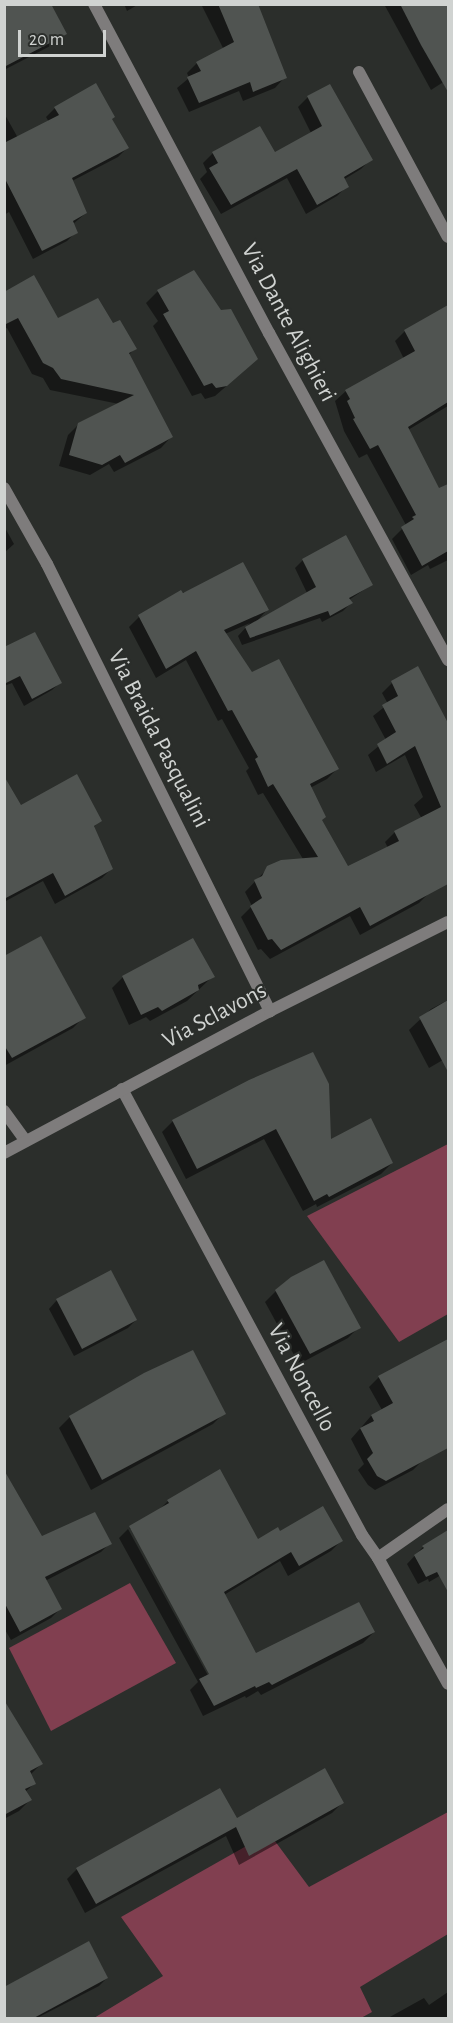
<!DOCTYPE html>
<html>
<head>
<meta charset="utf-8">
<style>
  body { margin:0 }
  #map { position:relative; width:453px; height:2023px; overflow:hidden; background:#2b2e2b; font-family:"Alegreya Sans",sans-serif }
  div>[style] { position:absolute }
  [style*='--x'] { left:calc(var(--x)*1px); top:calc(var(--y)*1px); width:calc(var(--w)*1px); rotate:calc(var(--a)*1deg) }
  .green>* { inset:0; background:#813f50 }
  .shadow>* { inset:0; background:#0007 }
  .building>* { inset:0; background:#505451 }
  .minor>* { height:12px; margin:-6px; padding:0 6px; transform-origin:6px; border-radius:6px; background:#7e7c7c }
  .tertiary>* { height:12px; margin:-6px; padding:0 6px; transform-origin:6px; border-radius:6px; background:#7e7c7c }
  span { translate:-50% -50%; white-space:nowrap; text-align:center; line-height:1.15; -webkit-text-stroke:4.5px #2b2e2b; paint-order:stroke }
  .street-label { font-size:24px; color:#d0d3d1 }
  .frame { position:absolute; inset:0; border:6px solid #d0d3d1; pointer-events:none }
  .scale { position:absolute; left:18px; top:30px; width:88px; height:27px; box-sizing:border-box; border:3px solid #d0d3d1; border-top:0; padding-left:8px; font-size:18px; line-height:21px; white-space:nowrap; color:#d0d3d1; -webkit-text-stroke:4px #2b2e2b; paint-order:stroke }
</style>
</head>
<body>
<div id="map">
  <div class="green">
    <div style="clip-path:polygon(448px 1144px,448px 1314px,399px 1342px,307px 1216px)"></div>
    <div style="clip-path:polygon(130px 1583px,176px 1663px,51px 1731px,9px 1648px)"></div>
    <div style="clip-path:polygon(448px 1812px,448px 1934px,360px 1987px,372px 2012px,361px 2018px,94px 2018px,163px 1976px,121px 1917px,269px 1833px,309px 1887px)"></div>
  </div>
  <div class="shadow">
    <div style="clip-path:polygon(4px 4px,65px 34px,56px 43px,4px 70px)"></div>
    <div style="clip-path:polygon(124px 4px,139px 4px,127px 11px)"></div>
    <div style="clip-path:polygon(201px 4px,248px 4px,285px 77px,275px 88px,243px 101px,239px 91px,189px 112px,177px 88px,189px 78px,187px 73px,197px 63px,223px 48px)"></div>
    <div style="clip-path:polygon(384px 4px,448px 4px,448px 79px,431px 90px)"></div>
    <div style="clip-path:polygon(308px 97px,371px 159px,361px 169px,343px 180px,347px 186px,337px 196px,306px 214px,287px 178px,221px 214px,200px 179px,207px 172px,203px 163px,213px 153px,274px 154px,311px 133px,298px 107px)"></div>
    <div style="clip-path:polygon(55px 108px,110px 119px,127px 148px,118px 157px,72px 181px,86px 213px,73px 224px,76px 232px,67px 241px,33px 259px,9px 212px,4px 215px,4px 113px,18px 138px,49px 122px,46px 117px)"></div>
    <div style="clip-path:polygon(193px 272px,245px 370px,215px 396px,205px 399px,201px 393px,192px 396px,153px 326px,158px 321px,146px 303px,157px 292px)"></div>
    <div style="clip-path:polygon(4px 293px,57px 320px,112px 325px,135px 348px,128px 356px,171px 437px,161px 448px,114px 472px,109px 464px,90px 475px,59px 466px,68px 435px,79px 424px,119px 404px,50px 390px,43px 378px,32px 374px,7px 328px,4px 329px)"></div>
    <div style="clip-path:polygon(443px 310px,448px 321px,448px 406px,408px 430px,448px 511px,448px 560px,430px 569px,428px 565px,411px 575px,392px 539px,406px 525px,367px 454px,359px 458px,344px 431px,335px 401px,346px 391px,404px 359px,395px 341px,405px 331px)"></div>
    <div style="clip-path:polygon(4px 526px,14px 544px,4px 553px)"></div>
    <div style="clip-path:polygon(303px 560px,371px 585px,349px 600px,351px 603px,343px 611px,322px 622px,320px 618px,242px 645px,238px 636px,250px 623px,225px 634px,252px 674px,337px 769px,327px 779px,310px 788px,320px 821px,348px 868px,388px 848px,385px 842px,395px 832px,422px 819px,414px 805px,423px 797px,405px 755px,376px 772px,368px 755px,386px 740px,373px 716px,388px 704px,382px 693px,392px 683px,417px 668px,430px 740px,448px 770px,448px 849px,417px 865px,429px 893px,419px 903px,360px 935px,350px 916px,270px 959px,261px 949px,258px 950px,241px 917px,252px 906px,245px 892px,268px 868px,303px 859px,263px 793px,258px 795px,246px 771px,249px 768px,222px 719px,218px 721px,186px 660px,156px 678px,129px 627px,139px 617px,181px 592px,267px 610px,257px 621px,307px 593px,295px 568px)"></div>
    <div style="clip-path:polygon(4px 649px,61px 682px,52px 690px,24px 706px,12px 683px,4px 686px)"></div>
    <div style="clip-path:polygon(4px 797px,20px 807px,100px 820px,93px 828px,111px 869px,102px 878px,55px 904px,43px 881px,4px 902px)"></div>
    <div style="clip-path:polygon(4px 958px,84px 1017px,73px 1028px,4px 1066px)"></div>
    <div style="clip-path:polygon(213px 976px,187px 1001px,150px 1021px,146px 1017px,129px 1025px,112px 988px,123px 977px)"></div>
    <div style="clip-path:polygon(448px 1000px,448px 1057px,429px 1068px,409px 1030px,431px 1009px)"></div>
    <div style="clip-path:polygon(328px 1085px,330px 1141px,392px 1163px,381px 1174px,317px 1207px,316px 1204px,303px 1211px,264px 1139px,186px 1179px,162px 1132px,173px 1121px)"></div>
    <div style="clip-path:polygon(276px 1291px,359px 1327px,348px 1338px,299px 1364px,265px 1302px)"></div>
    <div style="clip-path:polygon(57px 1300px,136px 1320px,128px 1328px,74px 1356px,49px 1309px)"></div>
    <div style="clip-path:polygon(448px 1341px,448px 1437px,419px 1452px,423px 1460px,413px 1470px,375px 1490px,368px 1485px,358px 1470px,364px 1464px,351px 1439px,371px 1416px,382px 1410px,369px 1387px,379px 1377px)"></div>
    <div style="clip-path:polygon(224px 1413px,213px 1424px,91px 1490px,59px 1428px,70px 1417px)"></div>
    <div style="clip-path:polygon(4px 1473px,42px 1538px,110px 1543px,101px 1552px,45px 1581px,60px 1609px,51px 1618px,11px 1640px,4px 1628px)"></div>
    <div style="clip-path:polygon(168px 1501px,257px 1541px,279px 1534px,341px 1541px,331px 1551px,288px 1576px,280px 1561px,224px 1595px,256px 1655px,374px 1632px,363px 1643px,261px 1695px,258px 1691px,246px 1698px,245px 1696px,203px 1716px,190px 1690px,198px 1682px,119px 1538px,128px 1529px,211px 1681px,214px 1679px,132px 1529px,129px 1529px,157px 1512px)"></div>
    <div style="clip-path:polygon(448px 1532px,448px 1571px,429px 1582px,428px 1579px,418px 1584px,407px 1564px,423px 1547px)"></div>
    <div style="clip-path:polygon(4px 1703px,41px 1764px,30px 1775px,34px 1784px,25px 1792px,30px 1800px,19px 1811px,4px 1819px)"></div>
    <div style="clip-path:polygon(343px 1802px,332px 1813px,239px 1865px,226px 1836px,85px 1913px,67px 1879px,77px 1869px,236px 1820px)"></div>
    <div style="clip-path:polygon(107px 1978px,99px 1986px,37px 2018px,4px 2018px)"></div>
    <div style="clip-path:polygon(448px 1992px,448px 2018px,388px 2018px,424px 1998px,429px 2005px)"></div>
  </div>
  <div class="building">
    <div style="clip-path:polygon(4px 4px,51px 4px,67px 34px,4px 67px)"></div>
    <div style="clip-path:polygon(218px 4px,258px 4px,287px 78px,253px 92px,250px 82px,199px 103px,187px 77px,201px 71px,196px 62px,234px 42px)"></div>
    <div style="clip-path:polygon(400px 4px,448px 4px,448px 92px,421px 45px)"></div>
    <div style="clip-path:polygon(96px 83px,115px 117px,112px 119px,129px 148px,72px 178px,87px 213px,73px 221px,78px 233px,42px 251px,4px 177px,4px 143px,59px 115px,54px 107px)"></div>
    <div style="clip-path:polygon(330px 84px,373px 160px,344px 177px,349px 187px,317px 205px,297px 169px,231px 205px,209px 168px,218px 163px,212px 152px,260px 126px,275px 152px,322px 126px,307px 96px)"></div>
    <div style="clip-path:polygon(194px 270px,221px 310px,231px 309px,258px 359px,227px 386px,216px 388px,212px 383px,204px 386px,163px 314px,169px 311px,157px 290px)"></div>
    <div style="clip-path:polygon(34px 275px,58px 318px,98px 298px,113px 323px,120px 320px,137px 349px,129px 353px,173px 437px,125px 463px,120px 455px,102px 465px,69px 455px,78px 423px,134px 395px,61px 379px,53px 368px,43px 363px,18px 318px,4px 325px,4px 292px)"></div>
    <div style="clip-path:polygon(448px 305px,448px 402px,408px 427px,439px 488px,448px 484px,448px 551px,422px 566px,401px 527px,414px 519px,412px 517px,416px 515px,378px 445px,370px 449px,353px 419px,355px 418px,347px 401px,350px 399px,345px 390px,415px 351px,404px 330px)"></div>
    <div style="clip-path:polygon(346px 535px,373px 585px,349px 598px,353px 603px,330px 616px,328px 611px,250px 638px,245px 627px,316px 587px,302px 559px)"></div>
    <div style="clip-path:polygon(243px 562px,269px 610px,224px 630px,252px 672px,279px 659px,339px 769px,310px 784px,326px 817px,322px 820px,348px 866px,399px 841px,394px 831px,441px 807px,415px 746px,387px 764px,377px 744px,396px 732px,382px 705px,398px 696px,391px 681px,418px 666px,448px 723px,448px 884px,370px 926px,360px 907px,281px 950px,272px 939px,268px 940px,250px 906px,262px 898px,254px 880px,262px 876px,267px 866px,281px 860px,318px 857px,273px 784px,268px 787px,255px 759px,258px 757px,232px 710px,228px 711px,196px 651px,166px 669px,138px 615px,181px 590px,183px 593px)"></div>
    <div style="clip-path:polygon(35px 632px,62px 683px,32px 699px,20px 676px,4px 684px,4px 647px)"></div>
    <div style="clip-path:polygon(77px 774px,102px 821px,94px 826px,113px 869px,65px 896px,53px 873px,4px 899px,4px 776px,21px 805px)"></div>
    <div style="clip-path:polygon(41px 936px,86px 1018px,12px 1058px,4px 1045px,4px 956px)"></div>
    <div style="clip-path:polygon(193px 938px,215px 977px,198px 985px,199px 990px,162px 1011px,158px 1007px,141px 1015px,122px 976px)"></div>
    <div style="clip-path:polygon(448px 1000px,448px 1072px,419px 1017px)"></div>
    <div style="clip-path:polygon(313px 1052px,329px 1084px,331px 1139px,371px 1118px,393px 1163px,329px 1197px,327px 1194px,314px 1201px,276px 1129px,197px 1169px,172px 1120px,249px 1080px)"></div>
    <div style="clip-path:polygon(324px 1260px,361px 1328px,310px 1354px,275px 1290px,291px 1277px)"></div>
    <div style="clip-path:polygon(111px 1270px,137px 1320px,82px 1349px,56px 1299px)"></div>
    <div style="clip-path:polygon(448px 1339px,448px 1448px,386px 1481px,377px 1476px,367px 1459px,373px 1453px,360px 1428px,374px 1421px,371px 1415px,393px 1403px,378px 1376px)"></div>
    <div style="clip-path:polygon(193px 1350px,226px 1414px,102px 1480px,69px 1416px,144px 1373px)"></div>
    <div style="clip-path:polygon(220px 1469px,258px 1539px,278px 1527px,280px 1531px,323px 1506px,343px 1541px,299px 1566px,291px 1552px,224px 1592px,256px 1653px,359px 1602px,375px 1632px,272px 1685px,269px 1682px,256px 1688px,255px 1686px,214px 1706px,199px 1679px,209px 1674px,129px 1526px,169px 1503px,167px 1500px)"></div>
    <div style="clip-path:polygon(4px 1470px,42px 1536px,95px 1512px,112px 1544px,45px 1577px,62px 1609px,20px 1632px,4px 1602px)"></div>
    <div style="clip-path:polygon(448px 1530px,448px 1592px,437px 1572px,426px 1577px,414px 1555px,424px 1548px,422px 1546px)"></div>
    <div style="clip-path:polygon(4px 1700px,43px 1764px,30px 1771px,36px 1784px,25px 1789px,32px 1800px,4px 1815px)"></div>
    <div style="clip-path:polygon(325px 1768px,344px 1803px,249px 1856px,236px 1827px,96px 1904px,76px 1868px,220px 1788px,237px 1818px)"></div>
    <div style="clip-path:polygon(89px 1941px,108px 1978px,32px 2019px,4px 2019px,4px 1987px)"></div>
  </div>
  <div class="minor">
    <div style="--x:94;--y:4;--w:373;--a:62"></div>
    <div style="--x:269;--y:333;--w:373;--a:61.3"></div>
    <div style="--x:359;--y:72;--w:187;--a:61.7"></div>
    <div style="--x:4;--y:488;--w:87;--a:60.5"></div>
    <div style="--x:47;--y:564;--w:500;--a:63.5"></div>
    <div style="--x:122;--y:1089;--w:506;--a:61.71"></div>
    <div style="--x:362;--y:1535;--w:28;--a:55"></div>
    <div style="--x:378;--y:1558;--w:144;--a:60.9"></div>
    <div style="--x:4;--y:1111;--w:37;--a:54"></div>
    <div style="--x:378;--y:1558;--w:85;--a:-35"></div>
  </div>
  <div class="tertiary">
    <div style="--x:4;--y:1153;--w:302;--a:-28.1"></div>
    <div style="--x:270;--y:1011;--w:199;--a:-26.6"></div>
  </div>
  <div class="street-label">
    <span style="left:288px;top:323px;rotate:62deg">Via Dante Alighieri</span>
    <span style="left:158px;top:739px;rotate:63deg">Via Braida Pasqualini</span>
    <span style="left:215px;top:1016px;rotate:-28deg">Via Sclavons</span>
    <span style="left:301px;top:1378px;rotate:62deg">Via Noncello</span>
  </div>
  <div class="frame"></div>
  <div class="scale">20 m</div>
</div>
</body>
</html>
